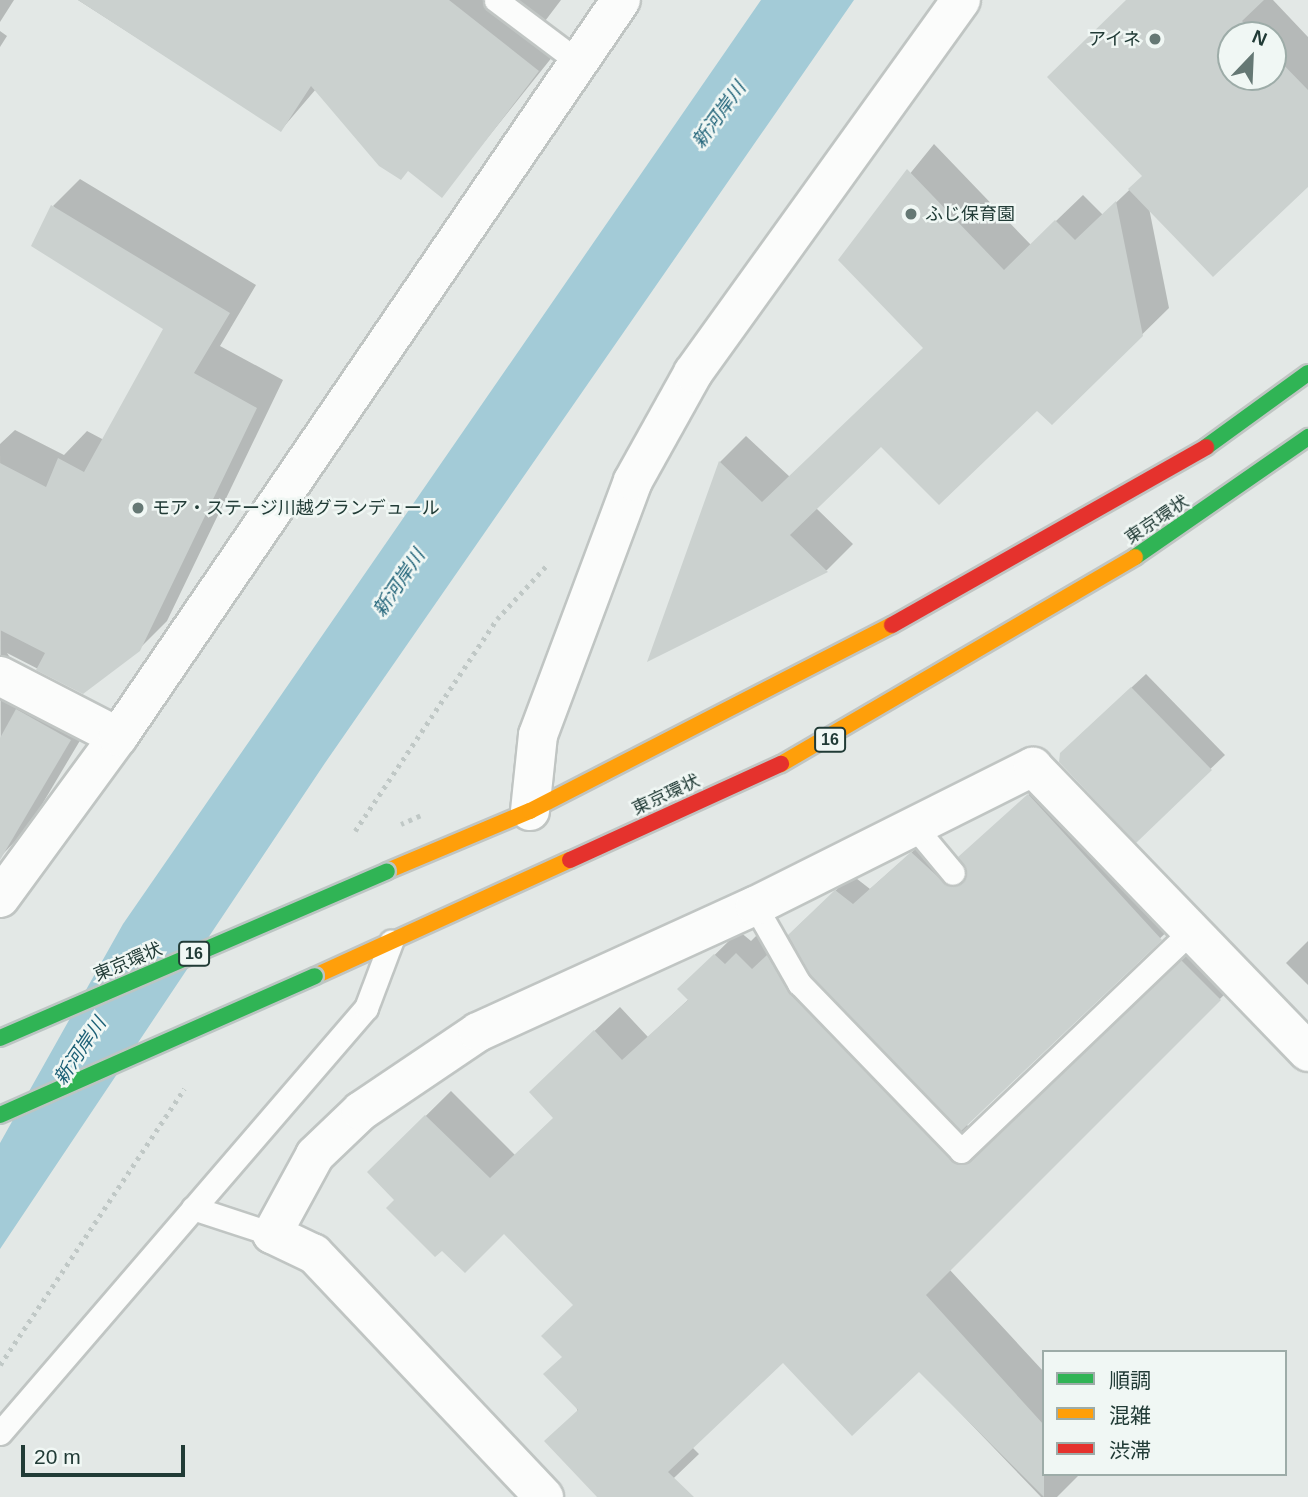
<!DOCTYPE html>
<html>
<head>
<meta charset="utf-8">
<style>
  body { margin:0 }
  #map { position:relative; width:1308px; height:1497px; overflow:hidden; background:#e3e8e6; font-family:Arial,"Noto Sans JP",sans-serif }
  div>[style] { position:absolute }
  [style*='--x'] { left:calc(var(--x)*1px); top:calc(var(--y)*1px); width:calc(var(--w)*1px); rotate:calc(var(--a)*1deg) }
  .water>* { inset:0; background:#a3cbd7 }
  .shadow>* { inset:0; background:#0003 }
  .building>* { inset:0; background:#cbd1cf }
  .path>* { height:4.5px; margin-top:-2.25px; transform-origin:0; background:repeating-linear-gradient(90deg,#c0c8c6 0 3.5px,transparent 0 8.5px) }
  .roads { filter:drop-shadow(2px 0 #c0c5c3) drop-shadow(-2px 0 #c0c5c3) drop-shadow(0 2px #c0c5c3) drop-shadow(0 -2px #c0c5c3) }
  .lane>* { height:23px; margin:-11.5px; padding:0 11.5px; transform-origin:11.5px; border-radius:11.5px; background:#fbfcfb }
  .street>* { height:38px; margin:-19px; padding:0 19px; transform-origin:19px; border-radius:19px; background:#fbfcfb }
  .fast>* { height:16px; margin:-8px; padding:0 8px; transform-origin:8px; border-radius:8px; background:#30b455 }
  .slow>* { height:16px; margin:-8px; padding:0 8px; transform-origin:8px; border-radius:8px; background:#ff9f0a }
  .jam>* { height:16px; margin:-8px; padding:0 8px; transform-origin:8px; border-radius:8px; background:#e5322d }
  .path-bridge>* { height:4.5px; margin-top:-2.25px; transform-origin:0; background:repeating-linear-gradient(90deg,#c0c8c6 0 3.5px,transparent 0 8.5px) }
  .bridges { filter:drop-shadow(2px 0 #bcc5c3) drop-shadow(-2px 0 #bcc5c3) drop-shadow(0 2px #bcc5c3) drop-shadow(0 -2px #bcc5c3) }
  .fast-bridge>* { height:16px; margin:-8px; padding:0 8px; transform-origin:8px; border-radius:8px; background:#30b455 }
  .dots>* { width:19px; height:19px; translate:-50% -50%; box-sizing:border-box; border:4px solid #f0f7f4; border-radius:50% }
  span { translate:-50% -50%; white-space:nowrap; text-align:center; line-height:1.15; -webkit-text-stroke:5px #f0f7f4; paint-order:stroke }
  .shield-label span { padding:2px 5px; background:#f0f7f4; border:2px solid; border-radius:5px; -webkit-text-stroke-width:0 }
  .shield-label { font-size:16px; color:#213b36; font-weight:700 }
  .poi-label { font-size:18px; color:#213b36 }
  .right { translate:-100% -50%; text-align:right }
  .left { translate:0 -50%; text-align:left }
  .street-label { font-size:18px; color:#213b36 }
  .water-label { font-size:19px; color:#1c6076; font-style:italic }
  .legend { position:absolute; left:1042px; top:1350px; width:245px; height:126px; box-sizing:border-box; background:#f0f7f4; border:2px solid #9daca8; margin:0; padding:9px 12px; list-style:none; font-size:21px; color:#213b36 }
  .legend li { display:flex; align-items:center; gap:14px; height:35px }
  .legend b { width:35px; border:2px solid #9daca8 }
  .north { position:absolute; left:1217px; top:21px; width:70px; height:70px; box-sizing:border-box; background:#f0f7f4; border:2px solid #9daca8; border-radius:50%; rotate:23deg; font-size:19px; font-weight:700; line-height:28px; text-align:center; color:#213b36 }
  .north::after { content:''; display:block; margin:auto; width:24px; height:32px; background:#657874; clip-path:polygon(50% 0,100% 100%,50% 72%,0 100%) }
  .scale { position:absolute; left:21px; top:1445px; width:164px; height:32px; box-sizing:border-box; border:4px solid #213b36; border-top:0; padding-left:9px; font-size:21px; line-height:24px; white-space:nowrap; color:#213b36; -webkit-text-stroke:5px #f0f7f4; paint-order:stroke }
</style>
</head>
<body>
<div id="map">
  <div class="water">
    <div style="clip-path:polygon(761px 0,854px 0,325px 763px,0 1249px,0 1143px,123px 924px)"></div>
  </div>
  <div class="shadow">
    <div style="clip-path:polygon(0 0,14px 0,0 22px)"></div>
    <div style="clip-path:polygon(78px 0,561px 0,539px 29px,561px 46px,441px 196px,316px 89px,281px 130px)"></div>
    <div style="clip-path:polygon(evenodd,1128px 0,1273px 0,1308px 37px,1308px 185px,1149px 208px,1169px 308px,1052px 423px,1037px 409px,882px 445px,816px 508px,853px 544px,827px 570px,650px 658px,720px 462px,746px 436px,790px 477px,925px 347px,840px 260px,934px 144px,1031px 245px,1083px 195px,1103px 215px,1144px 176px,1128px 0,1231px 35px,1273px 35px,1273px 77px,1231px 77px,1231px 35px)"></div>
    <div style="clip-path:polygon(0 31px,7px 36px,0 47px)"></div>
    <div style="clip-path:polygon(80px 179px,256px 285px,220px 346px,283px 380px,167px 621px,139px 649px,83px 692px,7px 653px,17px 668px,97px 712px,28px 828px,1px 856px,0 444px,15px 430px,64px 455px,87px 431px,104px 440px,165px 329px,53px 206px)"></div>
    <div style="clip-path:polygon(1146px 674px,1225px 755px,1136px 840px,1076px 739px)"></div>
    <div style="clip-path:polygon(1046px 779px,1177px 922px,966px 1124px,983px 1141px,997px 1137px,1207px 936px,1244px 975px,949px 1269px,1044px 1372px,1044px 1474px,1080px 1474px,1057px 1497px,1041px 1497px,919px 1370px,783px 1360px,692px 1447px,699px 1454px,654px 1497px,600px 1497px,563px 1356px,575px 1304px,504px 1231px,396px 1200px,369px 1172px,451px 1091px,515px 1155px,555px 1117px,555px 1068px,620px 1007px,648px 1037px,689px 999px,680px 989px,739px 931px,751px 941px,762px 930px,777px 946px,852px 875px,870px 889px,929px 837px,968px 870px,977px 841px)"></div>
    <div style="clip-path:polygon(1308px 941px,1308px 985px,1286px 963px)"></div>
  </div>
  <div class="building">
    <div style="clip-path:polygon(78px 0,449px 0,539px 71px,442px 198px,408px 171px,401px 180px,379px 166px,311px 86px,281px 132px)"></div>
    <div style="clip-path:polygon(1126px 0,1264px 0,1242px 21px,1255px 35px,1231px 35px,1231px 77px,1273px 77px,1273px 54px,1308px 90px,1308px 187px,1213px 277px,1128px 189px,1142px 176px,1047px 77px)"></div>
    <div style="clip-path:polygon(907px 169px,1004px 270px,1055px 220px,1075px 240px,1116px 201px,1143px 336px,1052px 425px,1037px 411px,939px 505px,881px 447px,790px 535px,828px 572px,647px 662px,719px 461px,762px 502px,923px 348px,838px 260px)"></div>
    <div style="clip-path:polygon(51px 205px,230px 313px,194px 373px,257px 408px,140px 651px,83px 694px,36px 670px,45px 653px,0 630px,0 463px,46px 487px,58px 458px,84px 472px,163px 329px,31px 246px)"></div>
    <div style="clip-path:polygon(1131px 687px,1212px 770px,1136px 843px,1059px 762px,1060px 753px)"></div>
    <div style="clip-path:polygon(16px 709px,71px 740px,0 860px,0 738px)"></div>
    <div style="clip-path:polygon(1028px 794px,1162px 940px,961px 1131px,810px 975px,788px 935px,835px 890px,853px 904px,911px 852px,948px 886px,961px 884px,967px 871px,958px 857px)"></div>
    <div style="clip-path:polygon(736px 953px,752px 969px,767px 955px,789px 993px,958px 1165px,971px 1161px,1181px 960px,1221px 1000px,926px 1295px,1044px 1425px,1044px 1497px,919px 1372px,852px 1436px,783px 1363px,668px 1472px,694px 1497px,597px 1497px,544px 1441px,578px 1410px,543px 1374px,562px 1357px,541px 1336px,573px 1305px,504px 1234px,465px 1273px,442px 1251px,435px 1257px,386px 1208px,394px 1200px,367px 1172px,425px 1115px,490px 1178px,553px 1118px,529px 1092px,594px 1030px,622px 1060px,688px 1000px,677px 989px,714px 954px,725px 964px)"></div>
  </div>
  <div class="path">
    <div style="--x:355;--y:831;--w:255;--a:-56.2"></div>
    <div style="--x:497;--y:619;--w:72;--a:-47.2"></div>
    <div style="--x:0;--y:1365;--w:332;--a:-56.3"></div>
  </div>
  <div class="roads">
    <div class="lane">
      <div style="--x:496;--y:0;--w:100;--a:36.9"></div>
      <div style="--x:913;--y:825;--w:62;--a:50.2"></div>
      <div style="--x:755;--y:906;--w:89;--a:60.3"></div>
      <div style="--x:799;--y:983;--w:233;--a:46"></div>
      <div style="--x:961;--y:1151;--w:318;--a:-43.7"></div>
      <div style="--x:193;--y:1208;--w:83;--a:18.2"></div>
      <div style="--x:0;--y:1433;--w:561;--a:-49.27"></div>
      <div style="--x:366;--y:1008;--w:71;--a:-69.3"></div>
    </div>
    <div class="street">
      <div style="--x:0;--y:676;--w:133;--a:27.3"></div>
      <div style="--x:530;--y:811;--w:76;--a:-84"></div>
      <div style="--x:538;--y:735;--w:271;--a:-69.5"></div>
      <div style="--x:633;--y:481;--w:124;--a:-60.9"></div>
      <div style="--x:693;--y:373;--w:459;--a:-54.3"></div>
      <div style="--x:0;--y:898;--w:200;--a:-53.8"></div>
      <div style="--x:118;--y:737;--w:892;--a:-55.69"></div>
      <div style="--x:544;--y:1497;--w:335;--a:-133.4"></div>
      <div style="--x:314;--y:1254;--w:47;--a:-154.5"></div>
      <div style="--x:272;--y:1234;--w:90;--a:-61.4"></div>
      <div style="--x:315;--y:1155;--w:64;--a:-43.7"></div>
      <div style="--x:361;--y:1111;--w:141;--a:-34"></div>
      <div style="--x:478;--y:1032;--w:304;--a:-24.5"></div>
      <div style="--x:755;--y:906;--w:311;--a:-26.6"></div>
      <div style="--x:1033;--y:767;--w:396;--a:46"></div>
    </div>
    <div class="fast">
      <div style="--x:1206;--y:447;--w:126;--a:-36"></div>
      <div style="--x:1135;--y:557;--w:211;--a:-34.7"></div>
    </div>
    <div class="slow">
      <div style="--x:781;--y:764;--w:410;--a:-30.3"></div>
      <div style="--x:387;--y:871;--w:155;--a:-22.8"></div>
      <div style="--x:530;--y:811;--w:407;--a:-27.2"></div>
      <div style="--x:315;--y:976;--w:280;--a:-24.5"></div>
    </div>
    <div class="jam">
      <div style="--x:892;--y:625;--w:361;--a:-29.5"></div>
      <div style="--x:570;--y:860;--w:232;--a:-24.5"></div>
    </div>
  </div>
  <div class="path-bridge">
    <div style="--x:401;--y:824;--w:24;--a:-24"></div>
  </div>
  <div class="bridges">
    <div class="fast-bridge">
      <div style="--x:0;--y:1038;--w:421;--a:-23.3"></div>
      <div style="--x:0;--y:1115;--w:344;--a:-23.8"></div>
    </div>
  </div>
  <div class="dots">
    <div style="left:1155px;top:39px;background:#657874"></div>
    <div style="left:911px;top:214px;background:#657874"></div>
    <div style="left:138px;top:508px;background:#657874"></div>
  </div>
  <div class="shield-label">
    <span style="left:830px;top:740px">16</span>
    <span style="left:194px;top:954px">16</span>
  </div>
  <div class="poi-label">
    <span class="right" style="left:1141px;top:39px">アイネ</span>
    <span class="left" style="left:925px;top:214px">ふじ保育園</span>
    <span class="left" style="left:152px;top:508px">モア・ステージ川越グランデュール</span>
  </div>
  <div class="street-label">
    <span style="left:1157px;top:520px;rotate:-34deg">東京環状</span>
    <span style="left:666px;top:795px;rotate:-25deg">東京環状</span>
    <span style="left:128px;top:962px;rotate:-23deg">東京環状</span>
  </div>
  <div class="water-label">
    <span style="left:719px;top:115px;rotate:-54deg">新河岸川</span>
    <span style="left:399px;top:583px;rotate:-56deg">新河岸川</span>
    <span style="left:80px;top:1051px;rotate:-56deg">新河岸川</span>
  </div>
  <ul class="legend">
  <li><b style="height:9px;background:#30b455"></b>順調</li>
  <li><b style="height:9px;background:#ff9f0a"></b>混雑</li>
  <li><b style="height:9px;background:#e5322d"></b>渋滞</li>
  </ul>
  <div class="north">N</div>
  <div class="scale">20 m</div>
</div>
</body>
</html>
